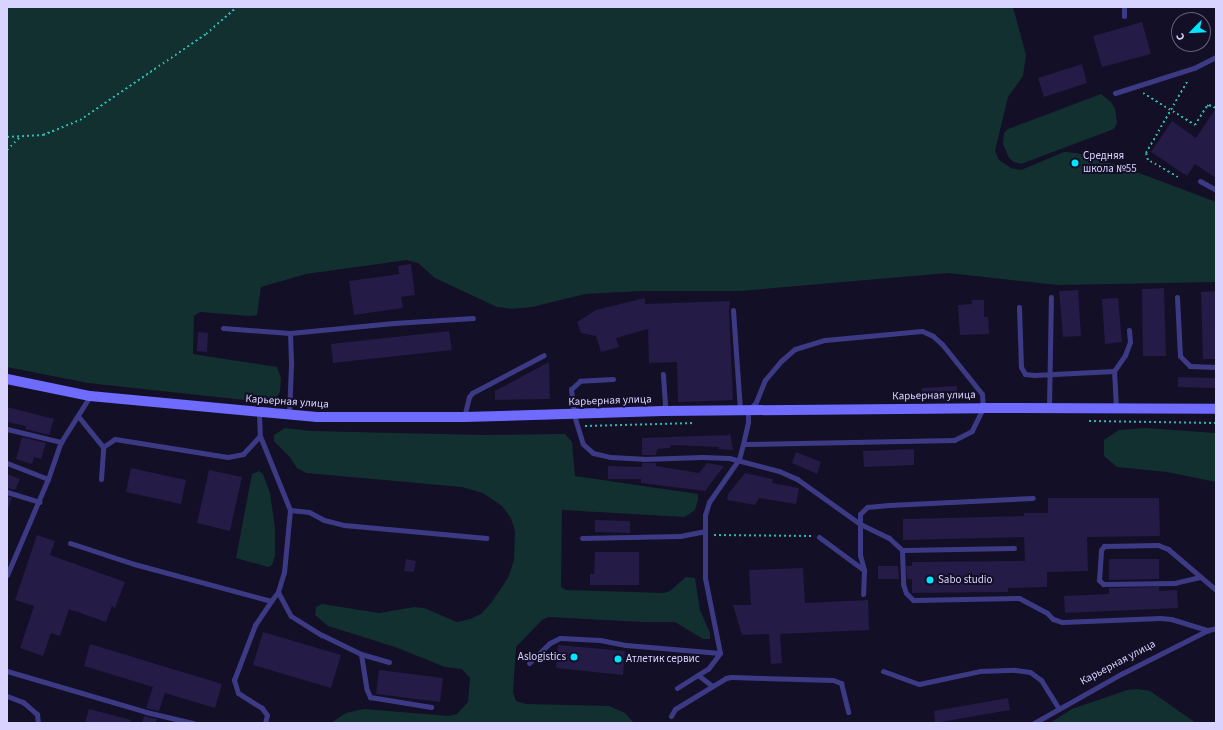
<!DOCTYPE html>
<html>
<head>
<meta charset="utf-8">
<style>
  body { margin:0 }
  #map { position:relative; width:1223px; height:730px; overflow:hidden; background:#130f26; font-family:"Source Sans 3",sans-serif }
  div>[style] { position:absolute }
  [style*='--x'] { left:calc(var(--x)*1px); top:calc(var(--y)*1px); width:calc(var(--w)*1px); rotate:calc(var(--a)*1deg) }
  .green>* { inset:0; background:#12302f }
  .building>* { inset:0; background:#241b47 }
  .path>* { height:2px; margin-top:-1px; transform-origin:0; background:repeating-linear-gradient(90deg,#2fb8b0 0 2px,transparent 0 5px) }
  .lane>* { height:5px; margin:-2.5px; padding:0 2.5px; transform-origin:2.5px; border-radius:2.5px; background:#3d3a85 }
  .secondary>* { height:10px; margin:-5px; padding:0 5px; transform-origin:5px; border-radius:5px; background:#6f6bff }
  .dots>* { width:11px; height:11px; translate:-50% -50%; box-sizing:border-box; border:2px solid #130f26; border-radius:50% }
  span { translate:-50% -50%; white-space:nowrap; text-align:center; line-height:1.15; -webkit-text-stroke:4px #130f26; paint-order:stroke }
  .poi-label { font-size:11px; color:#d9d4ff }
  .left { translate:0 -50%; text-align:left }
  .right { translate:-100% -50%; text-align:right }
  .street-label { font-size:11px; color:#d9d4ff }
  .frame { position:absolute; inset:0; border:8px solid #d9d4ff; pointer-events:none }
  .north { position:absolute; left:1171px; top:12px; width:40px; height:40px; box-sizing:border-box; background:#130f26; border:1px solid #625e7d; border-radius:50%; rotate:246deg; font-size:11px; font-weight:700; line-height:16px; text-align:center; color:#d9d4ff }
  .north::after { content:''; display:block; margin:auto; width:14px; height:18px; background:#00e5ff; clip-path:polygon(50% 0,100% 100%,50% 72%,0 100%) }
</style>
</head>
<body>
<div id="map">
  <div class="green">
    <div style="clip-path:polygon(7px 7px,1013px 7px,1026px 55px,1023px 76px,1008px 97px,995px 151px,999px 160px,1011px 168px,1021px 170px,1064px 152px,1076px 153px,1126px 168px,1216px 202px,1216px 282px,1058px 285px,948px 273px,740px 291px,643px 291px,585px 294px,532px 307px,512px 309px,497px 307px,435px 278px,418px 263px,407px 260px,306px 274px,261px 287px,257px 315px,250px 316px,200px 312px,194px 316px,193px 354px,277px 367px,281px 378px,280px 392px,276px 398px,264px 402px,88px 383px,7px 367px)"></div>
    <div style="clip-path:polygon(1101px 94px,1111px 102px,1115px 109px,1117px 123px,1114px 129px,1021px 164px,1014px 162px,1009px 158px,1003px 144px,1004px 133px,1008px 129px)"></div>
    <div style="clip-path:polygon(285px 428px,311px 431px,482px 435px,565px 434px,572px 442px,575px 476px,698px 494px,698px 500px,695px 510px,685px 517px,562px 510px,561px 587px,566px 590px,664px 593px,670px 591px,686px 577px,695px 578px,700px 610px,710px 633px,710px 639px,703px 639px,675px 622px,644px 622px,548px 617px,542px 620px,516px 647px,513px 692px,516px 701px,526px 704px,609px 706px,625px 713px,634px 723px,331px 723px,346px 713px,364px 709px,449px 716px,457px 714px,468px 702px,470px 678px,462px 669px,445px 667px,395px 647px,328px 626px,315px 615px,316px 607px,322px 604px,379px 613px,414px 607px,424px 608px,457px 622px,470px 619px,481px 614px,491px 603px,508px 578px,514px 560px,515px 531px,511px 518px,502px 506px,483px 493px,462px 487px,306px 473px,297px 468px,289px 456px,274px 441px,274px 435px)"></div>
    <div style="clip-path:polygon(1146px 428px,1216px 433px,1216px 482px,1167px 472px,1117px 467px,1104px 456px,1104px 440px,1119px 430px)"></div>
    <div style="clip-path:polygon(259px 471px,263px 474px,270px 493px,275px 528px,275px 556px,272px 565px,268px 567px,236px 558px,252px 474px)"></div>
    <div style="clip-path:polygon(1138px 689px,1150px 691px,1196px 723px,1050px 723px,1072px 709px,1127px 690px)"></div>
  </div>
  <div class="building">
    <div style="clip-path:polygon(1142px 22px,1151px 54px,1102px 67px,1093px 36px)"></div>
    <div style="clip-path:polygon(1082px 64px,1087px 83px,1044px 97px,1038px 78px)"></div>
    <div style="clip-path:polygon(1216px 108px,1216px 178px,1195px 164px,1187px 176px,1151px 152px,1172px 121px,1196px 138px)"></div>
    <div style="clip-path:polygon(411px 264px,415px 295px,401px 297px,403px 308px,354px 315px,349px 281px,399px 274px,398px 266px)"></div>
    <div style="clip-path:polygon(1164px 288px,1166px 356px,1143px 356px,1142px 289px)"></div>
    <div style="clip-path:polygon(1078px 290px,1081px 336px,1063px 337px,1059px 291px)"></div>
    <div style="clip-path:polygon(1216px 291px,1216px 359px,1203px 359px,1201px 292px)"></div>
    <div style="clip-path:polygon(645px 298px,645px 304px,730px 301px,729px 310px,733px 400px,678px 402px,677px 362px,649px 363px,648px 329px,616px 338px,619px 347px,601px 352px,596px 336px,581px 333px,577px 322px,596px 310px)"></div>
    <div style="clip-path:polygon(1118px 298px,1122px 342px,1105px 344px,1102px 299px)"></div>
    <div style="clip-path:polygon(971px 300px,984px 300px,984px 317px,988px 317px,989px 334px,960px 335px,958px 305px,972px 304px)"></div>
    <div style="clip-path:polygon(449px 331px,452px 350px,333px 363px,331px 344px)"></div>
    <div style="clip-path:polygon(198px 332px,208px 333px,207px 352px,197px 351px)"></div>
    <div style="clip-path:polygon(549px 362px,550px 399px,495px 400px,495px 391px)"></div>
    <div style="clip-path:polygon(1178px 377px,1216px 378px,1216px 388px,1178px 387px)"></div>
    <div style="clip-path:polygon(957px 386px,957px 397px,922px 399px,922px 388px)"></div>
    <div style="clip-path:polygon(7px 407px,54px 419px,49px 435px,25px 429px,26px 426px,7px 422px)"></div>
    <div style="clip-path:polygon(730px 433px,733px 450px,718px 449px,719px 447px,671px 445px,670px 448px,657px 449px,656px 455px,642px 455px,642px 438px,729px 435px)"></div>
    <div style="clip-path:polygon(22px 437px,46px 443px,41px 459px,34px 457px,32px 464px,16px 459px)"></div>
    <div style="clip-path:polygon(914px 449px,914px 465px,864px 467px,863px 451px)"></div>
    <div style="clip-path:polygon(796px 452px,821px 462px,817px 474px,792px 463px)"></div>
    <div style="clip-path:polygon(642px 463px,656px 463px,656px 466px,699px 473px,707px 463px,724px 466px,705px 491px,641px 483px,641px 479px,608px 479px,608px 466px,642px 467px)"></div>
    <div style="clip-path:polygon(131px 468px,186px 480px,181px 504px,126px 492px)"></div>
    <div style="clip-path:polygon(209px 470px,242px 477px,230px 531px,197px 523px)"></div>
    <div style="clip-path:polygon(745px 473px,773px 479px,772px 483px,799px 488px,796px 504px,759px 498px,755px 505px,727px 500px,728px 494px)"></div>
    <div style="clip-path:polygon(7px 474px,20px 479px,15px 490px,7px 488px)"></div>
    <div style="clip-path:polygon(7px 496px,12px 498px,8px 509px,7px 508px)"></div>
    <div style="clip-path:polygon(1048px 498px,1159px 498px,1160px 536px,1087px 537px,1088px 571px,1047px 572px,1047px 587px,1008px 588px,1008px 592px,912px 593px,912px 579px,907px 579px,906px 566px,912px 566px,912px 562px,1025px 561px,1024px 537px,903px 540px,903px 519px,1024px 516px,1024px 513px,1048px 513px)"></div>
    <div style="clip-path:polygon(595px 520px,630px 521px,630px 533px,595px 532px)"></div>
    <div style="clip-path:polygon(37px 535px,55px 541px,50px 555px,125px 582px,115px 608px,112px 606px,106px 622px,69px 609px,60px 636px,51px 633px,43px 656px,20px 648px,34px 606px,15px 600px)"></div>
    <div style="clip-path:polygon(595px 552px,639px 552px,639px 585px,590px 585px,590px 574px,594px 574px)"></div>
    <div style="clip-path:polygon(406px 559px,416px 561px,414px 572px,404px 571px)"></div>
    <div style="clip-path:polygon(1109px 559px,1159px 559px,1159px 579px,1109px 580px)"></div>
    <div style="clip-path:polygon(878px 566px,898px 566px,899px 579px,878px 579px)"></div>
    <div style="clip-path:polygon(803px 568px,805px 603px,868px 600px,869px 630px,780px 634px,782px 663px,771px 664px,769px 634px,742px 635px,733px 605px,751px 605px,749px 570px)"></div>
    <div style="clip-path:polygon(1159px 587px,1159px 591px,1177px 590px,1178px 608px,1065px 613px,1064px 596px,1109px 594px,1109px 588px)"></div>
    <div style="clip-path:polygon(263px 632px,341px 655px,331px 688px,253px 665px)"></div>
    <div style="clip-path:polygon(90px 644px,222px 684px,215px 708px,165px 693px,159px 711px,146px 708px,153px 687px,84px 666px)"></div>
    <div style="clip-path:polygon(558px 645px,625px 651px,623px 675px,556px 668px)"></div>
    <div style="clip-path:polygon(379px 670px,443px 678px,440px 702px,376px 694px)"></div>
    <div style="clip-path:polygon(1008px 698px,1010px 710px,935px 723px,934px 711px)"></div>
    <div style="clip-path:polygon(89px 709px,131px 720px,130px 723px,85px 723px)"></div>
    <div style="clip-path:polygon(144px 716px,157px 719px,155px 723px,142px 723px)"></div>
  </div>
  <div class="path">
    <div style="--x:1143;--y:93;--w:61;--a:31.6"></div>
    <div style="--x:1195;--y:125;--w:22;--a:-58"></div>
    <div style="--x:1207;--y:106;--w:2;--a:-27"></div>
    <div style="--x:1209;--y:105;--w:8;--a:23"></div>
    <div style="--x:7;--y:137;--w:36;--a:-3"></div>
    <div style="--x:43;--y:135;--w:40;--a:-22"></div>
    <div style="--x:80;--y:120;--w:153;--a:-34.3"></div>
    <div style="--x:206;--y:34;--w:41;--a:-41.1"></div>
    <div style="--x:7;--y:150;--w:17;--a:-45"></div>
    <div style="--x:1178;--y:177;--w:34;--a:-150"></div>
    <div style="--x:1148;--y:160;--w:7;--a:-106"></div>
    <div style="--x:1146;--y:153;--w:84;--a:-60.1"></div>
    <div style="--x:1089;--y:421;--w:127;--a:0.9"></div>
    <div style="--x:585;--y:426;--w:110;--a:-1.6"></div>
    <div style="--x:714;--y:535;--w:97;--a:0.6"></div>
  </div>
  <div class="lane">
    <div style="--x:1124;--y:7;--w:9;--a:90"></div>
    <div style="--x:1115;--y:93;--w:83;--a:-17.6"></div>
    <div style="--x:1194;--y:68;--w:25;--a:-27"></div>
    <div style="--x:1200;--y:181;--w:18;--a:29"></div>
    <div style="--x:1177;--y:297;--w:59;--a:87.1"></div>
    <div style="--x:1180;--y:356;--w:14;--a:45"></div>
    <div style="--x:1190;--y:366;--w:26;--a:2"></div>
    <div style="--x:1019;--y:307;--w:60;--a:88.1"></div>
    <div style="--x:1021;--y:367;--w:8;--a:60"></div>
    <div style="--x:1025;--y:374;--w:9;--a:6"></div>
    <div style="--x:1034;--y:375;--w:80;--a:-2.9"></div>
    <div style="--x:733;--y:310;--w:101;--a:86"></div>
    <div style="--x:223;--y:328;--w:67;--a:4.3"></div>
    <div style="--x:290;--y:333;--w:32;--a:88"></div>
    <div style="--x:291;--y:365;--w:50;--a:92.3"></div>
    <div style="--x:290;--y:333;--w:104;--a:-5.5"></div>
    <div style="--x:394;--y:323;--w:79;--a:-3.6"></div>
    <div style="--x:613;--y:379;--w:33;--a:177"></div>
    <div style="--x:580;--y:381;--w:12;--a:138"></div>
    <div style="--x:571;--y:389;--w:26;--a:83"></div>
    <div style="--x:574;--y:415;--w:30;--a:73"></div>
    <div style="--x:583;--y:444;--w:13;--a:42"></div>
    <div style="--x:593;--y:453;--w:17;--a:13"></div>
    <div style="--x:610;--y:457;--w:33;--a:3"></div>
    <div style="--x:643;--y:459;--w:59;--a:-1.9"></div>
    <div style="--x:702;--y:457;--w:27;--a:2"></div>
    <div style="--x:729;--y:458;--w:52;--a:14.6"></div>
    <div style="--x:779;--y:471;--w:20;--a:24"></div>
    <div style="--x:797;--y:479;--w:77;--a:35.5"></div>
    <div style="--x:860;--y:524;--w:31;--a:90"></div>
    <div style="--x:860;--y:555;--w:16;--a:75"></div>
    <div style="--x:864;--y:570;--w:24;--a:92"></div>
    <div style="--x:1049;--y:407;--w:110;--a:-89"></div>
    <div style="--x:1116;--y:408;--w:37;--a:-93"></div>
    <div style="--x:1114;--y:371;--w:19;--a:-55"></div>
    <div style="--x:1125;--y:355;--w:14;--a:-69"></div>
    <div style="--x:1130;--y:342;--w:12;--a:-95"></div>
    <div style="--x:663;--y:411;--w:7;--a:-74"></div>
    <div style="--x:665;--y:404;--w:30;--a:-94"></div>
    <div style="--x:259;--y:412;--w:24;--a:88"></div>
    <div style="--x:260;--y:436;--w:80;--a:67.9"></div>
    <div style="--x:290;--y:510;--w:62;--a:95.5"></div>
    <div style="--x:284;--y:572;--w:21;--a:107"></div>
    <div style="--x:278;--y:592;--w:27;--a:62"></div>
    <div style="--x:291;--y:616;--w:36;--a:32"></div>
    <div style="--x:322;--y:635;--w:43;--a:26"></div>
    <div style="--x:361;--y:654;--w:29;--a:16"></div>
    <div style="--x:78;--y:416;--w:40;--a:51"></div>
    <div style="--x:464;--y:417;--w:21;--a:-76"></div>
    <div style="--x:469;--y:397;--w:5;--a:-53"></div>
    <div style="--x:472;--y:393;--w:81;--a:-27.8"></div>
    <div style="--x:7;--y:429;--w:56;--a:13.5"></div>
    <div style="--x:7;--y:463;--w:44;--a:21.3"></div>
    <div style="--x:101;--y:479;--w:32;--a:-86"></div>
    <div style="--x:103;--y:447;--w:14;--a:-34"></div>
    <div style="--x:115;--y:439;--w:114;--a:9.1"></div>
    <div style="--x:228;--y:457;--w:15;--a:-11"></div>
    <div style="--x:243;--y:454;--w:25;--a:-47"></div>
    <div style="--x:7;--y:492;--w:34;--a:17"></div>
    <div style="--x:290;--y:510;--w:19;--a:6"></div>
    <div style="--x:309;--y:512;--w:17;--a:28"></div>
    <div style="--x:324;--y:520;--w:21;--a:14"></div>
    <div style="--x:344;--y:525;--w:143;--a:5.2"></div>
    <div style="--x:819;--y:537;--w:56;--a:36.3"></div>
    <div style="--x:582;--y:538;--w:98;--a:-1.2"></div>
    <div style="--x:680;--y:536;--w:25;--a:-11"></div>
    <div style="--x:70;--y:543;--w:67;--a:18.2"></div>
    <div style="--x:134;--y:564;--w:142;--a:15.1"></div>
    <div style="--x:271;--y:601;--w:11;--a:-52"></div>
    <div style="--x:1014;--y:548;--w:112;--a:179"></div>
    <div style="--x:902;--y:550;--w:18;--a:-137"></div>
    <div style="--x:889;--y:538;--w:32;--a:-154"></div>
    <div style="--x:860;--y:524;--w:10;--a:-90"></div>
    <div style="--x:860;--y:514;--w:10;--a:-45"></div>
    <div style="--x:867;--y:507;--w:22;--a:-5"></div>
    <div style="--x:889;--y:505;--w:144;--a:-2.8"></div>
    <div style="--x:902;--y:550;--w:34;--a:88"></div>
    <div style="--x:903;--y:584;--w:9;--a:72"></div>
    <div style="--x:906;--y:593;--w:10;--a:45"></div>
    <div style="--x:913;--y:600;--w:106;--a:-1.1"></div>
    <div style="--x:1019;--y:598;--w:32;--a:28"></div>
    <div style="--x:1047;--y:613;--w:8;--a:45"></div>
    <div style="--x:1053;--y:619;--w:9;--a:18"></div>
    <div style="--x:1062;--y:622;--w:98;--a:-2.3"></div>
    <div style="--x:1160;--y:618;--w:11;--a:5"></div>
    <div style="--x:1171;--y:619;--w:39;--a:17"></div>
    <div style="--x:7;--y:575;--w:104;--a:-66.9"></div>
    <div style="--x:48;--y:479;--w:39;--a:-71"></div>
    <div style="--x:61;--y:442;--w:54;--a:-57.8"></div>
    <div style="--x:1200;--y:577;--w:26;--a:167"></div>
    <div style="--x:1175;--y:583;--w:72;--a:179.2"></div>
    <div style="--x:1103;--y:584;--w:6;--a:-135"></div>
    <div style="--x:1099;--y:580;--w:30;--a:-86"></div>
    <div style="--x:1101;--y:550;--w:5;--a:-53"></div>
    <div style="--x:1104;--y:546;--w:54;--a:-1.1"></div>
    <div style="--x:1158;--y:545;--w:11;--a:22"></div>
    <div style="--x:1168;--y:549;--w:63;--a:40.5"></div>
    <div style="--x:361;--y:654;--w:36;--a:81"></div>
    <div style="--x:367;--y:690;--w:8;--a:67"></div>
    <div style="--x:370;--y:697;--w:62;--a:9.3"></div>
    <div style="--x:529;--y:663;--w:29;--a:-44"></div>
    <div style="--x:550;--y:643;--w:11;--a:-27"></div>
    <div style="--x:560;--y:638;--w:40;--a:2.9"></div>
    <div style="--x:600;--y:640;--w:26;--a:11"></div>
    <div style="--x:626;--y:645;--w:94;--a:4.9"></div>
    <div style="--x:7;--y:671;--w:145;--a:16.4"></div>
    <div style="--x:146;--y:712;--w:48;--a:13.2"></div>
    <div style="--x:883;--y:671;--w:38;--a:20"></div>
    <div style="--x:919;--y:684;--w:62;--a:-12"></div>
    <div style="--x:980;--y:671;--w:35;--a:-2"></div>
    <div style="--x:1015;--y:670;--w:15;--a:8"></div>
    <div style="--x:1030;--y:672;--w:14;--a:36"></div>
    <div style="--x:1041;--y:680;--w:34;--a:58"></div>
    <div style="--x:698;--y:675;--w:18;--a:38"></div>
    <div style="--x:677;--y:688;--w:36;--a:-32"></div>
    <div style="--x:708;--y:669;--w:20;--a:-53"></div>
    <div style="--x:720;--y:653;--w:76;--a:-101.3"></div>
    <div style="--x:705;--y:578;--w:63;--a:-90"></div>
    <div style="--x:705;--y:515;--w:14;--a:-73"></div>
    <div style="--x:709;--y:502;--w:52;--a:-55.1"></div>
    <div style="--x:739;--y:459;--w:16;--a:-75"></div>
    <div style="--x:743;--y:444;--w:23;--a:-77"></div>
    <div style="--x:748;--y:422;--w:11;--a:-90"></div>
    <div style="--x:748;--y:411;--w:12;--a:-48"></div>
    <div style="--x:756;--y:402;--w:24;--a:-68"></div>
    <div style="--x:765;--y:380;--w:25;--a:-50"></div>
    <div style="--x:781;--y:361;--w:18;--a:-41"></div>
    <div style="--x:795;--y:349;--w:31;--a:-17"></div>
    <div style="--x:825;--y:340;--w:97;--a:-5.3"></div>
    <div style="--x:922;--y:331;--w:12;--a:24"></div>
    <div style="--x:933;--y:336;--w:12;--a:42"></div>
    <div style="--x:942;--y:344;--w:64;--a:51.3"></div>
    <div style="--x:982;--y:394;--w:14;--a:86"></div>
    <div style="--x:983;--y:408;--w:25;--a:116"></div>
    <div style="--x:972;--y:431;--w:20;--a:153"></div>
    <div style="--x:954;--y:440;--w:211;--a:178.9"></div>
    <div style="--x:7;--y:696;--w:17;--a:21"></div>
    <div style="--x:23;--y:702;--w:18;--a:41"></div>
    <div style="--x:37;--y:714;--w:9;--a:84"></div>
    <div style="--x:671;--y:716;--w:8;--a:-60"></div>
    <div style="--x:675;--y:709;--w:60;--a:-31.3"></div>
    <div style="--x:726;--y:678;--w:5;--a:-11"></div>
    <div style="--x:731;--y:677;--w:102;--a:1.7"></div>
    <div style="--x:833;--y:680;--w:9;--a:21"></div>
    <div style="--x:841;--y:683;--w:30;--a:76"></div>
    <div style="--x:265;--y:723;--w:8;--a:-76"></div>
    <div style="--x:267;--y:715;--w:9;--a:-126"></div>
    <div style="--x:262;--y:708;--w:28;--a:-148"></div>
    <div style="--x:238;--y:693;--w:14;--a:-107"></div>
    <div style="--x:234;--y:680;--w:59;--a:-69.1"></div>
    <div style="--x:255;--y:625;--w:29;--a:-56"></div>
    <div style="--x:1034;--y:723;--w:100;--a:-29.4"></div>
    <div style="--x:1121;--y:674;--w:97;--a:-26.8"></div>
    <div style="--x:1208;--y:630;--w:8;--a:-14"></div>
  </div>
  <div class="secondary">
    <div style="--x:7;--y:379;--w:85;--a:11.6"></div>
    <div style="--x:90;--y:396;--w:228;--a:5.3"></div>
    <div style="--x:317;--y:417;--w:147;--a:0"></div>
    <div style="--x:464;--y:417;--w:199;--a:-1.7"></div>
    <div style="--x:663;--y:411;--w:320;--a:-0.5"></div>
    <div style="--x:983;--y:408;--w:233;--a:0.2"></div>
  </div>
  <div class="dots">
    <div style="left:1075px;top:163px;background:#00e5ff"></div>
    <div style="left:930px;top:580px;background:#00e5ff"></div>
    <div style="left:574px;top:657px;background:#00e5ff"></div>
    <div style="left:618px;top:659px;background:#00e5ff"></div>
  </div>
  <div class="poi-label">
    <span class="left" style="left:1083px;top:163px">Средняя<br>школа №55</span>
    <span class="left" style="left:938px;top:580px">Sabo studio</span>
    <span class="right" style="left:566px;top:657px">Aslogistics</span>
    <span class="left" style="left:626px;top:659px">Атлетик сервис</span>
  </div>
  <div class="street-label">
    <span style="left:934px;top:396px;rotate:-1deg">Карьерная улица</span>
    <span style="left:610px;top:401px;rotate:-2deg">Карьерная улица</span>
    <span style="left:287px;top:402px;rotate:4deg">Карьерная улица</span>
    <span style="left:1118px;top:663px;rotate:-28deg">Карьерная улица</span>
  </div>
  <div class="frame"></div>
  <div class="north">С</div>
</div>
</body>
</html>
